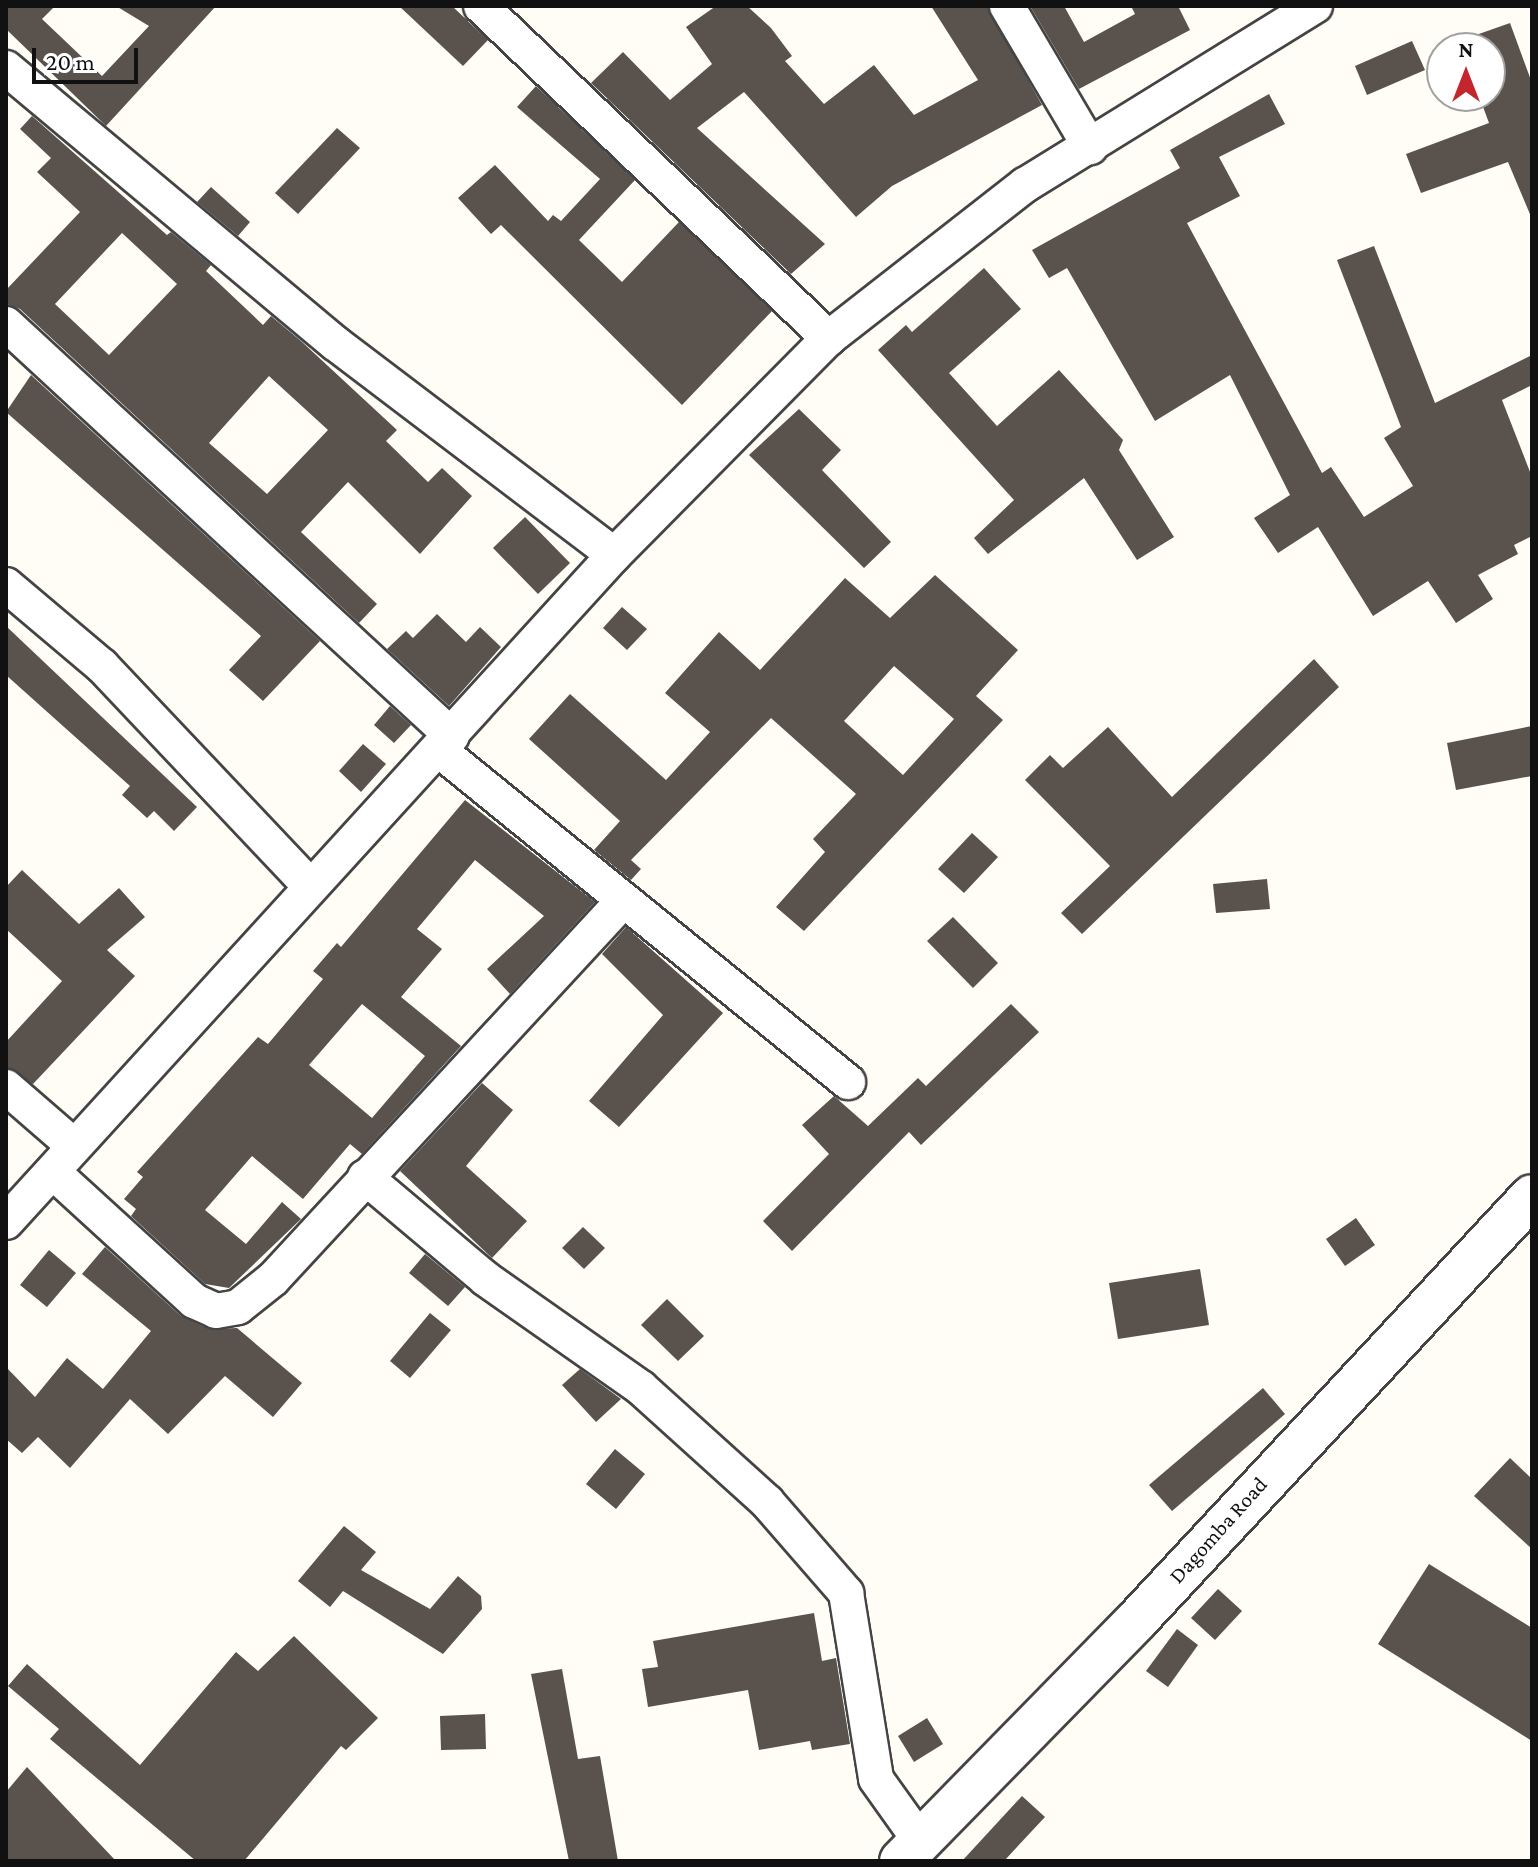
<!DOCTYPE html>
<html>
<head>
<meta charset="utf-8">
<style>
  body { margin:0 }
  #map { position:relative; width:1538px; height:1867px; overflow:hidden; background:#fffdf5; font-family:"Crimson Pro",serif }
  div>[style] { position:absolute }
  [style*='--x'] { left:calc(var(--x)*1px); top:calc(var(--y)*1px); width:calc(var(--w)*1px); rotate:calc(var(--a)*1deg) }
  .building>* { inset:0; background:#5a524d }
  .roads { filter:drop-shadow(2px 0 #444) drop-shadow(-2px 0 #444) drop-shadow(0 2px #444) drop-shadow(0 -2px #444) }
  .minor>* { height:34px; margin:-17px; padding:0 17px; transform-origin:17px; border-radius:17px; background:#fff }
  .tertiary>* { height:42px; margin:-21px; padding:0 21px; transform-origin:21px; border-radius:21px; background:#fff }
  span { translate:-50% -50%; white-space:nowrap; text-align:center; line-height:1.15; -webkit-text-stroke:8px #fff; paint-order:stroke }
  .street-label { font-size:22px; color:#111 }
  .frame { position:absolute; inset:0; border:8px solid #111; pointer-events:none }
  .north { position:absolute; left:1426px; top:32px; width:80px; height:80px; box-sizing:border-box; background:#fff; border:2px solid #a0a0a0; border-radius:50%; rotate:0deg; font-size:22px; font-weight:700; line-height:32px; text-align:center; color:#111 }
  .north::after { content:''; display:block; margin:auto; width:28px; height:36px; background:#c4262e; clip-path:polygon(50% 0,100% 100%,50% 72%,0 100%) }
  .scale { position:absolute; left:32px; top:48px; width:106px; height:36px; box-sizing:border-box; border:4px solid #111; border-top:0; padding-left:10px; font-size:24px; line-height:28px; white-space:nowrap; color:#111; -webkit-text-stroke:6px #fff; paint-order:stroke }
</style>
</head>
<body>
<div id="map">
  <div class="building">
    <div style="clip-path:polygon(6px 6px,55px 6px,42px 19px,102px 76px,149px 26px,116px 6px,216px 6px,106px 126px,6px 29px)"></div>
    <div style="clip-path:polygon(399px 6px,452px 6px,488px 40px,463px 66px)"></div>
    <div style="clip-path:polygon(716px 6px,747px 6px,771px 28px,792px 56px,785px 61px,824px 104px,874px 65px,914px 115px,978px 80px,931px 6px,987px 6px,1042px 105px,892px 186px,856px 217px,744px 92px,697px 128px,825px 244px,791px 274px,591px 83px,623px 52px,670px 100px,712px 64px,686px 27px)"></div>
    <div style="clip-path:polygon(1030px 6px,1064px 6px,1084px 42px,1135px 14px,1131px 6px,1178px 6px,1190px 30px,1079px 89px)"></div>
    <div style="clip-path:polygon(1510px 23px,1532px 83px,1532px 219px,1508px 162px,1421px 193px,1406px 154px,1489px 123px,1479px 96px,1490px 96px,1490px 48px,1462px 48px,1459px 41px)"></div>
    <div style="clip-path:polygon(1412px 41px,1425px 70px,1367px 95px,1355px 66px)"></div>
    <div style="clip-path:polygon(536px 86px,635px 180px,579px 240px,622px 282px,679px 222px,772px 311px,682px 405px,501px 225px,491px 234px,458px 198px,495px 165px,548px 221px,553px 215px,561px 221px,600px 179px,517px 107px)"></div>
    <div style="clip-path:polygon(1269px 94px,1285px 124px,1219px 157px,1240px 196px,1187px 223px,1322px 473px,1331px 467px,1364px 517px,1413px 486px,1384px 438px,1401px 427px,1337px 260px,1374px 246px,1435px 403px,1532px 355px,1532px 385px,1502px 400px,1532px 477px,1532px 536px,1514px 545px,1518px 554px,1478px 575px,1493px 599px,1456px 623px,1428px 581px,1373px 616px,1318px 527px,1278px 553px,1254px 518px,1290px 495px,1230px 375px,1155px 421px,1067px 268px,1049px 278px,1032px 250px,1180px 168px,1170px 150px)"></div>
    <div style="clip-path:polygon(evenodd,32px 116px,167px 235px,171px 232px,211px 265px,206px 271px,263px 325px,271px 316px,301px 341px,397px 430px,386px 441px,428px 482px,442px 468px,472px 496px,420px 554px,348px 482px,301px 532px,377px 604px,359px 623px,20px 309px,6px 304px,6px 290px,80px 212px,37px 172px,51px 158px,20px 129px,32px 116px,122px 233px,177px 284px,109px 355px,55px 304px,122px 233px,32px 116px,269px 376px,328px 430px,267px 494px,209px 443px,269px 376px)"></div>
    <div style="clip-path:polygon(337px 128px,360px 148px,298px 214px,275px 193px)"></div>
    <div style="clip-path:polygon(211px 187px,250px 222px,238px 236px,197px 202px)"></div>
    <div style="clip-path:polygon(984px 268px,1021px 309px,949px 373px,997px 426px,1059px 370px,1123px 440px,1119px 450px,1174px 537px,1137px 560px,1084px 478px,988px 554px,974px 538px,1014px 500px,878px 350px,906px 325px,912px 332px)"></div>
    <div style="clip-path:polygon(31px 375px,320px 641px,263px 701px,229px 670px,261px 636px,6px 412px)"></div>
    <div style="clip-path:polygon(799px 409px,841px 450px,822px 470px,891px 542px,864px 568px,749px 455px)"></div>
    <div style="clip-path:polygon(525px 517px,570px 563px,538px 594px,493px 548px)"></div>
    <div style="clip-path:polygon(evenodd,935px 575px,1018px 650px,976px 696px,1003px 720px,804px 931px,776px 907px,825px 852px,813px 839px,856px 794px,771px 718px,631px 860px,641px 869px,631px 880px,594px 850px,620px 821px,529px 739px,570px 694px,666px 780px,710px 732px,665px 693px,719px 632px,760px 670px,845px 578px,890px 618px,935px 575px,894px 666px,954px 719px,903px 775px,844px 721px,894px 666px)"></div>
    <div style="clip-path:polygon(622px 607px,647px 629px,627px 650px,603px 628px)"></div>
    <div style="clip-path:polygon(437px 614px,466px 642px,480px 627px,501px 647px,449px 706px,387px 649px,406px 631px,413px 638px)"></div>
    <div style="clip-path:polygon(6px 626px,197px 807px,174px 831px,154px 811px,147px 818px,122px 795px,130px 786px,6px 675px)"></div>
    <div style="clip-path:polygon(1314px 659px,1339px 687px,1082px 934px,1061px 913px,1110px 866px,1025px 780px,1050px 755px,1063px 768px,1108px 727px,1172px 797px)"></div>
    <div style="clip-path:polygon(390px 706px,411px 725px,394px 743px,374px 725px)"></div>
    <div style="clip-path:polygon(1532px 726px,1532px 776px,1456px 790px,1447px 743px)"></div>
    <div style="clip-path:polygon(363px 744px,386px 764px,361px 792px,339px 771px)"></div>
    <div style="clip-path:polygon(evenodd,465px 800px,595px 902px,510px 994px,487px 969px,544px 916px,475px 860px,417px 929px,442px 949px,401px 997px,461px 1046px,362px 1154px,350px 1144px,303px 1199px,252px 1156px,205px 1210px,246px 1244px,282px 1202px,301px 1219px,229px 1288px,205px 1284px,131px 1216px,136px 1209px,124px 1199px,143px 1177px,137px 1172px,258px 1037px,268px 1044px,323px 979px,313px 971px,337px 943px,341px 947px,465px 800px,362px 1004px,425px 1056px,372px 1118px,309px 1065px,362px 1004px)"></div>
    <div style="clip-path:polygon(972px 833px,998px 857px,964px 893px,938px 869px)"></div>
    <div style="clip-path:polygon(22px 870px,79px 924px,119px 888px,145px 917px,107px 950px,135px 976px,33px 1084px,6px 1068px,6px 1042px,62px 981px,6px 929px,6px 887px)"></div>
    <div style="clip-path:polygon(1267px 879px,1270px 909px,1216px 913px,1213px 884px)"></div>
    <div style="clip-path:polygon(953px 917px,998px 963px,973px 988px,927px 941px)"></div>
    <div style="clip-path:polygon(626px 927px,723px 1013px,619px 1127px,589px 1101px,663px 1015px,602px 954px)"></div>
    <div style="clip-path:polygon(1011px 1004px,1039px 1032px,921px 1145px,909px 1132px,792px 1251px,763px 1221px,829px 1154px,802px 1125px,834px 1096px,868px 1126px,918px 1078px,926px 1086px)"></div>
    <div style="clip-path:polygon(482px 1083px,513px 1110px,466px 1166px,527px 1221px,492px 1258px,400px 1171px)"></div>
    <div style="clip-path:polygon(1356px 1218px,1375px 1245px,1345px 1266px,1326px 1239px)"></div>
    <div style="clip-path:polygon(583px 1227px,605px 1248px,584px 1269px,562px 1248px)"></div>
    <div style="clip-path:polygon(105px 1247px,181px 1316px,209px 1329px,237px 1328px,302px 1383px,273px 1417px,225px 1376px,168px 1434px,130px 1399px,70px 1468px,38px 1437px,22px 1453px,6px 1439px,6px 1367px,35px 1397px,67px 1358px,103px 1389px,151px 1331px,82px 1274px)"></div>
    <div style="clip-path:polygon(49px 1250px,76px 1273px,47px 1307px,20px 1285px)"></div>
    <div style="clip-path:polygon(425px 1254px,465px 1287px,448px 1306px,409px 1273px)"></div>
    <div style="clip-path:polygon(1200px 1269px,1209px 1325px,1118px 1339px,1109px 1283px)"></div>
    <div style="clip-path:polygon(667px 1299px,704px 1336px,678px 1361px,641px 1325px)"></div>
    <div style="clip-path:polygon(430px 1313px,451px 1330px,410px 1378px,390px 1361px)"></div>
    <div style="clip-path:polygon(580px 1369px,621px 1399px,596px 1422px,562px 1385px)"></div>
    <div style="clip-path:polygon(1263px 1388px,1285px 1414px,1172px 1511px,1149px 1485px)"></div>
    <div style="clip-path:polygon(615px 1449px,645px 1474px,616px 1509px,586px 1484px)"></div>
    <div style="clip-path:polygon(1510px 1458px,1532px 1479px,1532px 1549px,1474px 1496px)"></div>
    <div style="clip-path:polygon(344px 1526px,376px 1552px,361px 1570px,430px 1609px,458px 1576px,481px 1596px,482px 1609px,443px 1654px,343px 1591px,330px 1607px,298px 1581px)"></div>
    <div style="clip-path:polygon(1429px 1564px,1532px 1628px,1532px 1741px,1378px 1644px)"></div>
    <div style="clip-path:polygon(1218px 1589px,1242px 1611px,1215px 1640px,1191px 1618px)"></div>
    <div style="clip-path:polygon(814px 1613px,822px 1661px,836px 1658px,850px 1744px,812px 1750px,810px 1741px,759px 1750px,748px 1690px,648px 1707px,642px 1669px,658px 1667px,653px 1641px)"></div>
    <div style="clip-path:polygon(1177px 1629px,1198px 1645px,1168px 1687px,1146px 1671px)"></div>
    <div style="clip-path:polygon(294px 1636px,378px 1718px,346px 1750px,341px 1746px,244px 1861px,196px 1861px,50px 1739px,59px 1729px,8px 1686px,27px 1664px,140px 1765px,236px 1652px,258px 1671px)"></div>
    <div style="clip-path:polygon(562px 1669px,578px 1759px,600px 1756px,618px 1861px,569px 1861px,531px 1674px)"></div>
    <div style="clip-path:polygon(485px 1714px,486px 1749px,441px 1750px,440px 1716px)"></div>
    <div style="clip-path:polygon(927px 1718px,943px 1744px,914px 1762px,898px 1736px)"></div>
    <div style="clip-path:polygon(27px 1767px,116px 1861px,6px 1861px,6px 1792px)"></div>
    <div style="clip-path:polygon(1022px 1796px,1045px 1817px,1004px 1861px,962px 1861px)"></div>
  </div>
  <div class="roads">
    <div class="minor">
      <div style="--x:481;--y:6;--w:481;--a:43.7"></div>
      <div style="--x:1007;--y:6;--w:164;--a:59.5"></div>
      <div style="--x:6;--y:68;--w:429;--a:39.9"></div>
      <div style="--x:335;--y:343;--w:350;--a:37.2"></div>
      <div style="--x:6;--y:324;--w:607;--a:42.73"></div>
      <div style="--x:6;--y:585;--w:126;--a:40.2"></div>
      <div style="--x:102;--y:666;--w:303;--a:46.6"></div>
      <div style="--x:439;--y:750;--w:527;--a:39.07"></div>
      <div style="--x:6;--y:1087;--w:90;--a:40.9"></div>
      <div style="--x:54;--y:1173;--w:190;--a:42.4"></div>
      <div style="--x:194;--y:1301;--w:24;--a:24"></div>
      <div style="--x:216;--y:1311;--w:22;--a:-10"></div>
      <div style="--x:238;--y:1307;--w:45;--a:-38.7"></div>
      <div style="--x:273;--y:1279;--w:514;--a:-47.21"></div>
      <div style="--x:365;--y:1177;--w:158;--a:40.1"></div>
      <div style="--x:486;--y:1279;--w:189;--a:35.1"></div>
      <div style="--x:641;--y:1388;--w:170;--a:42.1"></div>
      <div style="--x:767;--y:1502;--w:121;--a:49"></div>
      <div style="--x:846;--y:1593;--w:188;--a:80.8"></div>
      <div style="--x:876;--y:1779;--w:77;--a:54.5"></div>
      <div style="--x:6;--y:1222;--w:903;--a:-47.65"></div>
      <div style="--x:614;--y:555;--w:305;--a:-45.3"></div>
      <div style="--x:829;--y:338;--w:249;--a:-38"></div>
      <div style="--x:1025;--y:185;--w:341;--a:-31.7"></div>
    </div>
    <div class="tertiary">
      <div style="--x:901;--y:1861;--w:337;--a:-45.6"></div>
      <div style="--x:1137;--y:1620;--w:579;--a:-47.03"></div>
    </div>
  </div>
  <div class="street-label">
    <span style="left:1218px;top:1530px;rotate:-48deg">Dagomba Road</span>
  </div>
  <div class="frame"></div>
  <div class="north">N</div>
  <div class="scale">20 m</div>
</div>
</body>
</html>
